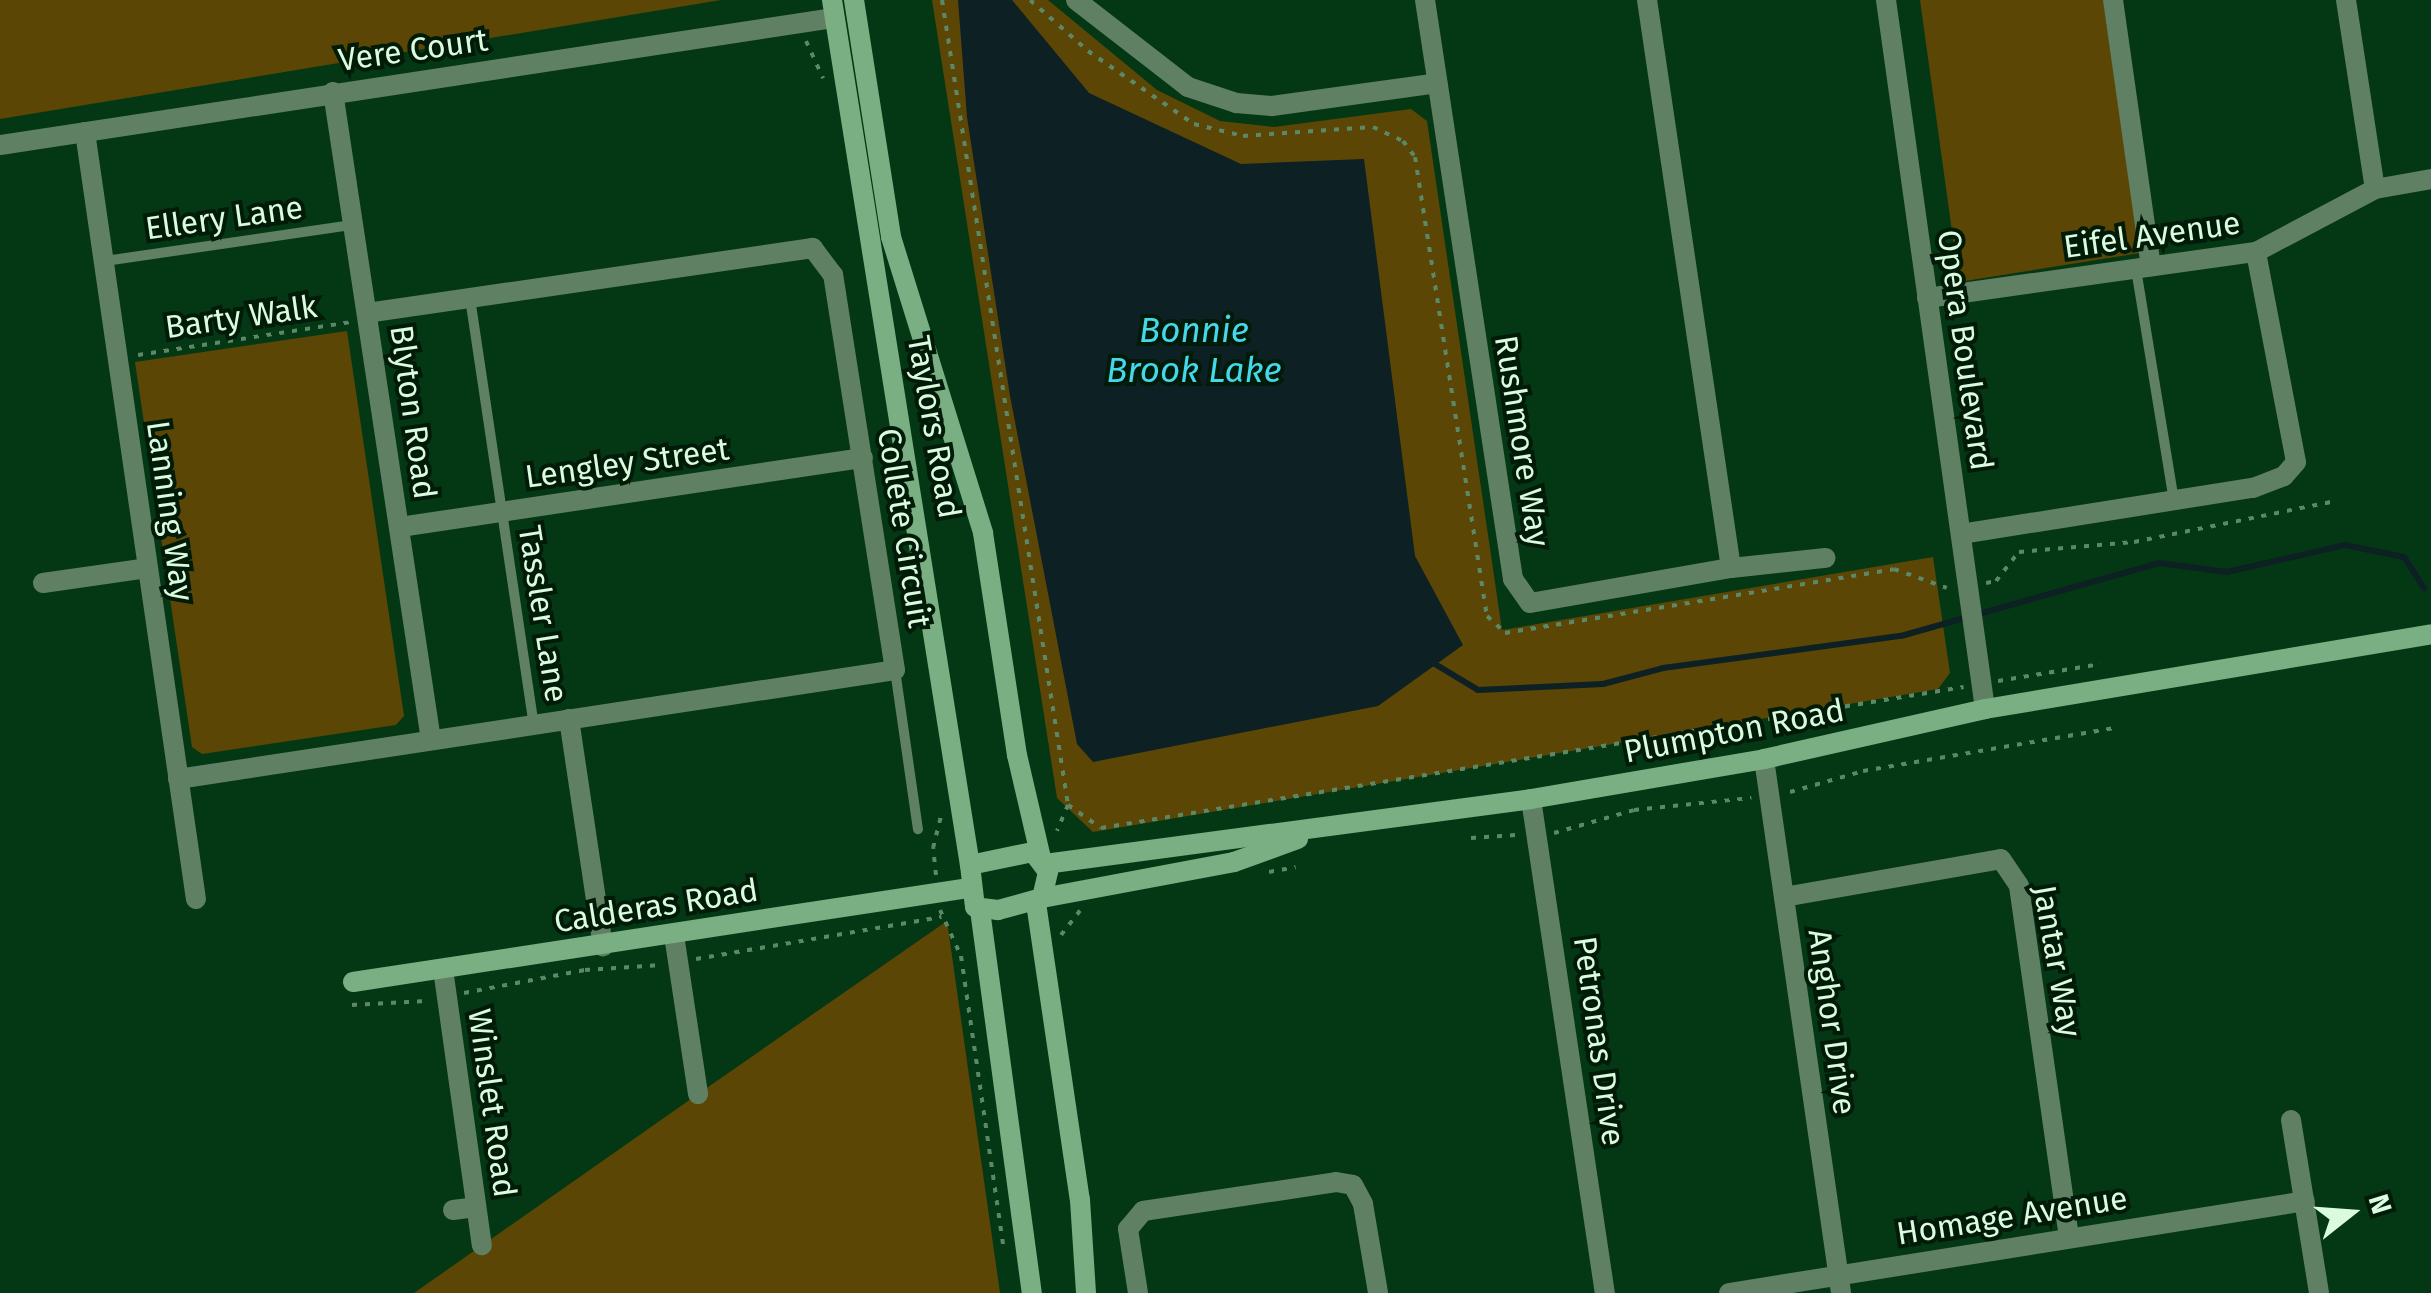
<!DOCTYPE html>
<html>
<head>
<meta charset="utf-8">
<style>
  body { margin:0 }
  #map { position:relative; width:2431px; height:1293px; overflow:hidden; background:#043814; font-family:"Fira Sans",sans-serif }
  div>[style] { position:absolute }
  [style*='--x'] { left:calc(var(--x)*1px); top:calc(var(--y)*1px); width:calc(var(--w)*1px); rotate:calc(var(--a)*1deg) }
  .green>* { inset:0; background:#5b4605 }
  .water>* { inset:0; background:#0d2023 }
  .stream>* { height:6px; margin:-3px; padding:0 3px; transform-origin:3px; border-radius:3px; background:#0d2023 }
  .path>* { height:4px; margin-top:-2px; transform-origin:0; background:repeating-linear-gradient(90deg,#5c8867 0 5px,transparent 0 13px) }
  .lane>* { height:10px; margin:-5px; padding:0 5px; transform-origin:5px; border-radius:5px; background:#608064 }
  .street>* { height:20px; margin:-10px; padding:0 10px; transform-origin:10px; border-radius:10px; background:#608064 }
  .secondary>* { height:20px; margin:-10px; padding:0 10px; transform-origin:10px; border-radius:10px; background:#7aaf83 }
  span { translate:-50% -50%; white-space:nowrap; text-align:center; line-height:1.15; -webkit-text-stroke:8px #021b08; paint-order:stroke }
  .street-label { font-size:32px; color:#dbfbdf }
  .water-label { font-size:35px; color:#45d7ec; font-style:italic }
  .north { position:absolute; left:2301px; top:1163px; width:100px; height:100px; -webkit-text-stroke:8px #021b08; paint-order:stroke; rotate:73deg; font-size:28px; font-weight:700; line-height:40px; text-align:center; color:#dbfbdf }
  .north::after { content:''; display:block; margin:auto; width:35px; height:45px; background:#dbfbdf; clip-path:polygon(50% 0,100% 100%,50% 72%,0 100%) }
</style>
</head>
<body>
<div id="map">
  <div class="green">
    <div style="clip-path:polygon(0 0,721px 0,0 119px)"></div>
    <div style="clip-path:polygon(932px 0,1048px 0,1157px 90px,1220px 121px,1274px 127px,1411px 109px,1427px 121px,1502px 630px,1933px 557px,1950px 673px,1938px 689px,1093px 832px,1057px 798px)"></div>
    <div style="clip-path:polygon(1920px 0,2103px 0,2140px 253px,1959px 282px)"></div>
    <div style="clip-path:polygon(347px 331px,404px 716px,396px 725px,202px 754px,192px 747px,135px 362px)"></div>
    <div style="clip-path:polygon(947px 921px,1000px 1293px,414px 1293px,698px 1094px)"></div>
  </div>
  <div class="water">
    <div style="clip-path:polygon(958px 0,1012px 0,1089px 93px,1241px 164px,1364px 159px,1415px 556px,1463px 645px,1378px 706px,1093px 762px,1077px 744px,1010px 396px,967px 117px)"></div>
  </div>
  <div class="stream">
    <div style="--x:1430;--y:661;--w:56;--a:31.1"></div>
    <div style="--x:1478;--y:690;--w:125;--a:-2.7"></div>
    <div style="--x:1603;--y:684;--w:62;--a:-14.9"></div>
    <div style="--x:1663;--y:668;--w:240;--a:-7.7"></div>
    <div style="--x:1901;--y:636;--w:268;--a:-15.8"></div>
    <div style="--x:2159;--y:563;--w:69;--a:7.5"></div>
    <div style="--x:2227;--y:572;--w:121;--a:-12.9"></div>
    <div style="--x:2345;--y:545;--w:60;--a:11.5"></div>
    <div style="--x:2404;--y:557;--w:37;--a:57"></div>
  </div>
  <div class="path">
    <div style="--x:942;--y:0;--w:815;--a:81.1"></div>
    <div style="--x:1068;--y:805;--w:28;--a:113"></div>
    <div style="--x:1030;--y:0;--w:77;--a:41.3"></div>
    <div style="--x:1088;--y:51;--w:129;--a:34.6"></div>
    <div style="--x:1194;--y:124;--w:50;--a:13.8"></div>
    <div style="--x:1243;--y:136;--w:130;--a:-4"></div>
    <div style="--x:1373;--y:127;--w:33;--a:25"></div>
    <div style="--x:1403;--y:141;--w:20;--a:53"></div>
    <div style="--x:1415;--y:157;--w:465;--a:81.1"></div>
    <div style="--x:1487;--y:616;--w:25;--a:43"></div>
    <div style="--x:1505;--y:633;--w:394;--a:-9.3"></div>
    <div style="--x:1894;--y:569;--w:56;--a:19.7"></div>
    <div style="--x:806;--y:41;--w:41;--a:65.3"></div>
    <div style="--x:138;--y:355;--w:215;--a:-8.8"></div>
    <div style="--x:1986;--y:583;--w:10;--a:-11"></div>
    <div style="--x:1996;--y:581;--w:37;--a:-52"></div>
    <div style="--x:2019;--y:552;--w:115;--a:-5"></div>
    <div style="--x:2134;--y:542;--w:201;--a:-11.5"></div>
    <div style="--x:1998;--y:681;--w:104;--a:-9.4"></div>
    <div style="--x:1790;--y:792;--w:76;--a:-16"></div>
    <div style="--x:1863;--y:771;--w:255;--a:-9.7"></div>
    <div style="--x:1068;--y:805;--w:40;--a:34.9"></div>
    <div style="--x:1101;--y:828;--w:874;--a:-9.28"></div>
    <div style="--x:1554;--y:833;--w:83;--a:-16"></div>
    <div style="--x:1634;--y:810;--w:118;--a:-5.9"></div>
    <div style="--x:1471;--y:838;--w:45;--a:-3.8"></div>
    <div style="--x:1269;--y:872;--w:27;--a:-10"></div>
    <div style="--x:936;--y:875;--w:27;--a:-96"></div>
    <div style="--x:933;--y:848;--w:32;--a:-76"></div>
    <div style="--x:940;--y:910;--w:51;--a:65.5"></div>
    <div style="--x:961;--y:956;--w:291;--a:81.7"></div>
    <div style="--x:1061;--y:935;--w:31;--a:-52"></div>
    <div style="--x:696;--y:959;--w:249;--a:-9.7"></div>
    <div style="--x:464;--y:993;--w:123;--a:-10.8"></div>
    <div style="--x:585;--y:970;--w:77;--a:-3.7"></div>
    <div style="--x:352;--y:1005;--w:74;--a:-3.1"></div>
  </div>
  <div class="lane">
    <div style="--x:105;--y:261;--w:250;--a:-8.3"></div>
    <div style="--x:2136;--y:269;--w:235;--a:80.7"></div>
    <div style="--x:470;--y:298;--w:431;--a:81.5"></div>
    <div style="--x:895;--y:670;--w:161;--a:81.8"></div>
  </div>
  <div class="street">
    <div style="--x:1076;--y:0;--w:142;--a:37.8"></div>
    <div style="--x:1188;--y:87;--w:51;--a:18.4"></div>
    <div style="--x:1236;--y:103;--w:36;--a:5"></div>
    <div style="--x:1272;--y:106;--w:167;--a:-7.9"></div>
    <div style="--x:1425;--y:0;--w:586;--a:81.36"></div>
    <div style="--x:1513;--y:579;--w:29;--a:55"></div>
    <div style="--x:1530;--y:603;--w:204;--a:-9.9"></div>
    <div style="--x:1731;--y:568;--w:574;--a:-98.41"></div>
    <div style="--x:1886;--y:0;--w:716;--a:82.05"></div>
    <div style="--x:2113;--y:0;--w:269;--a:81.9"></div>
    <div style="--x:2346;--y:0;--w:191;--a:81.3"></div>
    <div style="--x:333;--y:92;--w:655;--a:81.4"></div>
    <div style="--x:85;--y:132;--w:775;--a:81.77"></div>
    <div style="--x:0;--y:145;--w:844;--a:-8.66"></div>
    <div style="--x:1927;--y:298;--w:332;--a:-8"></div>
    <div style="--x:2256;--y:252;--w:135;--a:-27.9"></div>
    <div style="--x:2375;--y:189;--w:57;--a:-10.1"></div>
    <div style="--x:400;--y:527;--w:468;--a:-8.5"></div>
    <div style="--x:1961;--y:534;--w:296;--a:-9"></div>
    <div style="--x:2253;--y:488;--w:33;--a:-21"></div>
    <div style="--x:2284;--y:476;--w:18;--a:-49"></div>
    <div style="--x:2296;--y:462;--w:214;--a:-100.8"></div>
    <div style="--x:1731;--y:568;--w:95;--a:-6.1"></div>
    <div style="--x:43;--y:583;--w:105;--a:-8.2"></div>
    <div style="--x:569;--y:719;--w:230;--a:81.5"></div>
    <div style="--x:1764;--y:759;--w:540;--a:81.79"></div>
    <div style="--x:178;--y:779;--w:725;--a:-8.64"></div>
    <div style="--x:895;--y:670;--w:400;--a:-98.9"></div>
    <div style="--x:833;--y:275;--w:34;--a:-127"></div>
    <div style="--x:813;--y:248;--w:450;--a:171.7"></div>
    <div style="--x:1531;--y:799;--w:500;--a:81.5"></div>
    <div style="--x:1784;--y:897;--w:220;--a:-9.9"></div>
    <div style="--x:2001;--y:859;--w:32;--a:56"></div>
    <div style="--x:2019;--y:886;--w:354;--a:81.9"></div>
    <div style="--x:674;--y:935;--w:161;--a:81.4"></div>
    <div style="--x:443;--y:969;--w:279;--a:82"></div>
    <div style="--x:2291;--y:1120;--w:175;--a:80.8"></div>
    <div style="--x:453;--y:1210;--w:23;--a:-7"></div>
    <div style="--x:1138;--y:1293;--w:65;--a:-98.9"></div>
    <div style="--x:1128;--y:1229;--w:23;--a:-50"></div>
    <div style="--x:1143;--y:1211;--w:195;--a:-8.5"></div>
    <div style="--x:1336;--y:1182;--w:17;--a:10"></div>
    <div style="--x:1353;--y:1185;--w:21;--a:62"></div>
    <div style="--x:1363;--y:1204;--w:90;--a:80.4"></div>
    <div style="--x:1729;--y:1293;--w:583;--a:-9.07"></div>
  </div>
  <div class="secondary">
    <div style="--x:832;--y:0;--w:876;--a:80.94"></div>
    <div style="--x:854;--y:0;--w:240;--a:81.1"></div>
    <div style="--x:891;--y:237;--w:310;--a:72.7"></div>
    <div style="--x:983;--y:533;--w:225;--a:81.3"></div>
    <div style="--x:1017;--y:755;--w:106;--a:76.9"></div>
    <div style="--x:1033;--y:852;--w:25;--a:53"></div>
    <div style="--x:1048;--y:872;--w:27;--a:103"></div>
    <div style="--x:1042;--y:898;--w:46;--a:164.7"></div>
    <div style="--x:998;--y:910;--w:23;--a:-173"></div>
    <div style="--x:975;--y:907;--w:42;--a:-96.8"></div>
    <div style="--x:970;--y:865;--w:64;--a:-11.7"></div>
    <div style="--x:1045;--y:864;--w:490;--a:-7.6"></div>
    <div style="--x:1531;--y:799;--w:236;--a:-9.7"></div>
    <div style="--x:1764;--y:759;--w:227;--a:-12.7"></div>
    <div style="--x:1985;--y:709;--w:452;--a:-9.5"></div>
    <div style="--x:1042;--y:898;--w:195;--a:-10.6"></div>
    <div style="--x:1234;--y:862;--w:68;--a:-19.8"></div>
    <div style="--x:1036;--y:903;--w:300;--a:81.6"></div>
    <div style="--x:1080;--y:1200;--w:93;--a:86.3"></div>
    <div style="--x:980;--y:910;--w:387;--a:82.3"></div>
    <div style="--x:353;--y:982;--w:622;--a:-8.69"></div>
  </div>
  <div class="street-label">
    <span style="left:413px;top:50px;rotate:-8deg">Vere Court</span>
    <span style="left:224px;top:218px;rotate:-8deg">Ellery Lane</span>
    <span style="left:2152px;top:235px;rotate:-8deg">Eifel Avenue</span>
    <span style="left:241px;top:317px;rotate:-8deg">Barty Walk</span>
    <span style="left:1965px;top:350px;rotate:82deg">Opera Boulevard</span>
    <span style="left:413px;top:412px;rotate:82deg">Blyton Road</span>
    <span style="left:934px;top:427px;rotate:80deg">Taylors Road</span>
    <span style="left:1522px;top:441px;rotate:81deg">Rushmore Way</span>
    <span style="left:627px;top:463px;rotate:-8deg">Lengley Street</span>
    <span style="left:170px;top:511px;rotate:82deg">Lanning Way</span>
    <span style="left:904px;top:528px;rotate:81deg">Collete Circuit</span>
    <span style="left:543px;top:614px;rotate:81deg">Tassler Lane</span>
    <span style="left:1734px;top:731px;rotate:-11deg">Plumpton Road</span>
    <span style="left:656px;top:906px;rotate:-9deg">Calderas Road</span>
    <span style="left:2057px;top:961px;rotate:80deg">Jantar Way</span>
    <span style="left:1832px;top:1022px;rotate:82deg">Anghor Drive</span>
    <span style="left:1599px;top:1041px;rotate:82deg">Petronas Drive</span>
    <span style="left:492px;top:1103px;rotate:82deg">Winslet Road</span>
    <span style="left:2012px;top:1216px;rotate:-9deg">Homage Avenue</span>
  </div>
  <div class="water-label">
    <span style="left:1194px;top:350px">Bonnie<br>Brook Lake</span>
  </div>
  <div class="north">N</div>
</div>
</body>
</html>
